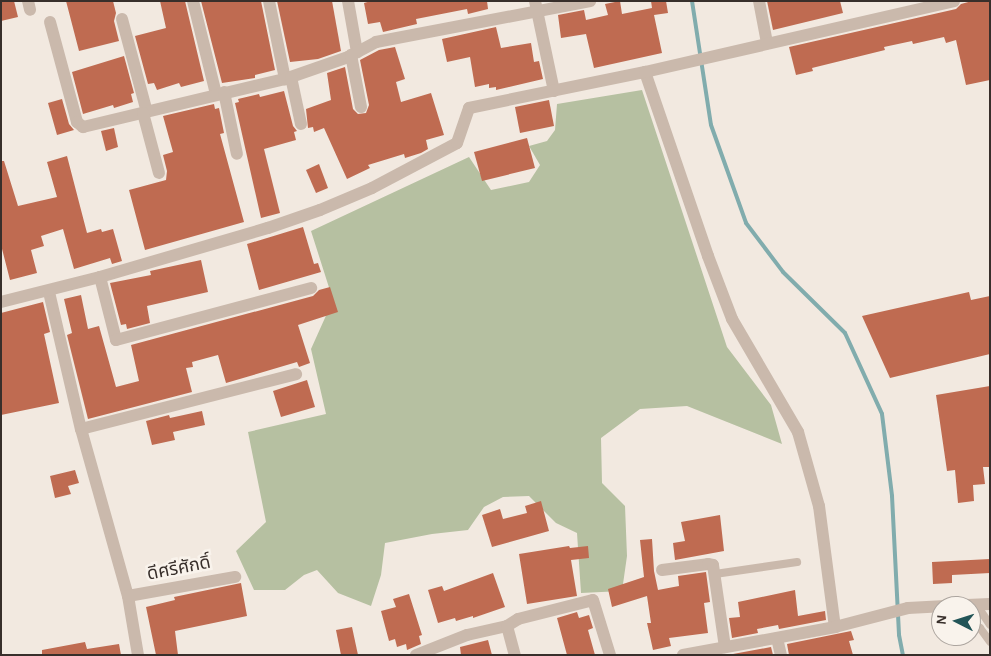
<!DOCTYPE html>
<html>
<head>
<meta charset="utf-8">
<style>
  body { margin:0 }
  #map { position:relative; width:991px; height:656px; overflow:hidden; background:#f2e9e0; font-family:"Alegreya Sans","Noto Sans Thai",sans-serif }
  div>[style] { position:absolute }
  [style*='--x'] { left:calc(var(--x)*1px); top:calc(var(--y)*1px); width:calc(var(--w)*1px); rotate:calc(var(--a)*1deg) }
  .green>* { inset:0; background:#b6c0a1 }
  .stream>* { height:4px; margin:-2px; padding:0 2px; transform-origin:2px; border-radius:2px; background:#81acad }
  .building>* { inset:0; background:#bf6b51 }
  .service>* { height:8px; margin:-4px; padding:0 4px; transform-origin:4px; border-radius:4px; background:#cab9ac }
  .minor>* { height:12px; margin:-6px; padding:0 6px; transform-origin:6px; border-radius:6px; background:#cab9ac }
  .tertiary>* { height:12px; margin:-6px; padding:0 6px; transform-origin:6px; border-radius:6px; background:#cab9ac }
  span { translate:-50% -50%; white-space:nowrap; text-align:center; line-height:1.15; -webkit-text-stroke:5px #f9f3ec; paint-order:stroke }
  .street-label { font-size:18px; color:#382f2b }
  .frame { position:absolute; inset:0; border:2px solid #382f2b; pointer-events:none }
  .north { position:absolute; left:931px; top:596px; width:50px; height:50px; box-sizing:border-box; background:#f9f3ec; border:1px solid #aca59f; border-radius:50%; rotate:275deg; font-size:14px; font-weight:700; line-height:20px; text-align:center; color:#382f2b }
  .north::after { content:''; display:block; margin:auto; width:18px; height:22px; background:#225457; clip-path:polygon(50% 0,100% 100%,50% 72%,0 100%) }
</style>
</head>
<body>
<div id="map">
  <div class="green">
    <div style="clip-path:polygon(642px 90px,727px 347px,771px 405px,782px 444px,687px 406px,640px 409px,601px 438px,602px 483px,625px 506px,627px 556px,622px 591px,581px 593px,577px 533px,556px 523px,529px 496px,503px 497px,484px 507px,468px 530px,432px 534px,385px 543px,381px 575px,371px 606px,338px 593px,317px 570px,304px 575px,285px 590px,254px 590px,236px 551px,266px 522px,248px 432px,326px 414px,311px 349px,333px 300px,311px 231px,469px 157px,491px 190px,529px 182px,540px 165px,529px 146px,547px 141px,555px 130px,557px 104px)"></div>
  </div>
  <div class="stream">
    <div style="--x:692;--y:1;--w:125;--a:81.3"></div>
    <div style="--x:711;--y:125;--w:104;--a:70.3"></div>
    <div style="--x:746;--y:223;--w:61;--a:52.9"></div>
    <div style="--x:783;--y:272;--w:87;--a:44.5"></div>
    <div style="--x:845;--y:333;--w:89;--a:65.4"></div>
    <div style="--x:882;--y:414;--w:83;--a:83"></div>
    <div style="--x:892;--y:496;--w:139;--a:87.1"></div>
    <div style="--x:899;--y:635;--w:20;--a:79"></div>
  </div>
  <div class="building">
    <div style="clip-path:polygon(1px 1px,14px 1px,18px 17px,1px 21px)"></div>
    <div style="clip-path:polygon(66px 1px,113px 1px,116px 13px,114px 21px,119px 41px,79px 51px)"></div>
    <div style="clip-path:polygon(160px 1px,185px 1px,204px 81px,181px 87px,179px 83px,157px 90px,154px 83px,148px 84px,135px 36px,166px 28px)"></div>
    <div style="clip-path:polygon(201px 1px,261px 1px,275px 70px,255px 75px,255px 78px,222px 83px)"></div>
    <div style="clip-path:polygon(277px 1px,332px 1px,341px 51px,318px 59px,290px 62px)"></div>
    <div style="clip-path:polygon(371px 1px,487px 1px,488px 9px,468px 14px,467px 9px,416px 19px,417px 24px,383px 32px,380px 22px,368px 24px,364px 3px)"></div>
    <div style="clip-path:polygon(620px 1px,622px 14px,652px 8px,651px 1px,666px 1px,668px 13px,654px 15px,662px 53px,594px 68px,586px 34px,561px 38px,558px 15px,584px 10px,586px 20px,608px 15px,605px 4px)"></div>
    <div style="clip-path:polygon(767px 1px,840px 1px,843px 13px,773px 30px)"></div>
    <div style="clip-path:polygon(972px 1px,990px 1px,990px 80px,966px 85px,956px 40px,946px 43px,944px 37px,913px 44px,912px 41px,884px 47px,885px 50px,812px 68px,813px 71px,796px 75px,789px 47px,956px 9px,961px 4px)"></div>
    <div style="clip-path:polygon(496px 27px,501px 48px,531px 43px,534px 62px,539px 61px,543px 79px,496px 90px,496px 87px,489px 88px,489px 84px,475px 87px,470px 57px,447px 62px,442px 39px)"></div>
    <div style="clip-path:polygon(395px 47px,405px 79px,396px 82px,401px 102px,431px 93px,444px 135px,426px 140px,428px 149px,421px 153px,405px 158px,404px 154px,368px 165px,370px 168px,347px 179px,324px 128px,314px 132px,313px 127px,308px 128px,306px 109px,331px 100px,327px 73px,345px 67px,353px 109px,358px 114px,366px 113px,369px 105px,360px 60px,379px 50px)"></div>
    <div style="clip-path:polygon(124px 56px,134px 93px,131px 94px,133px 102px,114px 108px,113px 105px,83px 114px,72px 72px)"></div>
    <div style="clip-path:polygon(284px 91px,293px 126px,297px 131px,294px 132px,296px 140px,264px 149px,280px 213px,261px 218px,235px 103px,239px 102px,238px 99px,259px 94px,260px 97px)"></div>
    <div style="clip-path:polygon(62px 99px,69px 124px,74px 130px,57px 135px,48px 103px)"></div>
    <div style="clip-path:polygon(549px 100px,554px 126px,520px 133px,515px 107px)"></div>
    <div style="clip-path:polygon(214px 104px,215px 109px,219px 108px,224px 133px,220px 134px,244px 222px,145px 250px,129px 190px,166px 180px,167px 171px,163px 155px,173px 152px,163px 116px)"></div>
    <div style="clip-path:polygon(114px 128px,118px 147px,106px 151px,101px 131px)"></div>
    <div style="clip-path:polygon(527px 138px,535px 168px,482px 181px,474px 152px)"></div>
    <div style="clip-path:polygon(67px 156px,87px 233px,101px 229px,102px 232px,113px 229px,122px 261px,112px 264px,110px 258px,74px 269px,63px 229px,41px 236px,44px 246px,31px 250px,37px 273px,10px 280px,1px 245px,1px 161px,4px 161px,18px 206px,57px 197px,47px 162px)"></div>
    <div style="clip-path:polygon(319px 164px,328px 188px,316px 193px,306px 170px)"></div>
    <div style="clip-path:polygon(303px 227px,314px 264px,318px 263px,321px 272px,259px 290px,247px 244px)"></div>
    <div style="clip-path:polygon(201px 260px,208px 292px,147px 306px,150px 323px,127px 329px,126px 324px,121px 325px,110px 283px,151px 275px,150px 271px)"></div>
    <div style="clip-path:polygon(330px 287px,338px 312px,298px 325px,310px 363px,299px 367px,297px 362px,226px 383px,218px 355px,192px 362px,193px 367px,186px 368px,192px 392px,88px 419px,67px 335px,72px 333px,64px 299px,81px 295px,88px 329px,99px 326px,116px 387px,139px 381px,131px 345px,313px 296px,319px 290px)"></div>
    <div style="clip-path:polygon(969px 292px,971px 300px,990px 296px,990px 354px,890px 378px,862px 316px)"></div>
    <div style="clip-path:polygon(43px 302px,50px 332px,44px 334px,59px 403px,1px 415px,1px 313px)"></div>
    <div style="clip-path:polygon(307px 380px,315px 407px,281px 417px,273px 391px)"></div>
    <div style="clip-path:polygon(990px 386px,990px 467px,983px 467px,985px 484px,973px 485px,974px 501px,958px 503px,955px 470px,947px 471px,936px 395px)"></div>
    <div style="clip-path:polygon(202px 411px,205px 425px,173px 432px,175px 440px,152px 445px,146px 421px,169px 415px,170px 418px)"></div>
    <div style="clip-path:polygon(75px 470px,79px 483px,68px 486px,71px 494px,55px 498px,50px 476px)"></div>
    <div style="clip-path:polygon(541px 501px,549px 531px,492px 547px,482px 515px,500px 509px,503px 519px,527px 513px,525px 506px)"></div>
    <div style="clip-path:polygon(720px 515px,724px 551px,675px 560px,673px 543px,685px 541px,681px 522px)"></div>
    <div style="clip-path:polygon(652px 539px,654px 571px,658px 590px,679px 586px,678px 576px,706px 572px,710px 602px,704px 603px,708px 633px,669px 638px,671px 646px,653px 650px,647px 623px,651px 623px,647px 596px,612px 607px,608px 589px,644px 577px,640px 540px)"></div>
    <div style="clip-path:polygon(569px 546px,570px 548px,588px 546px,589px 558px,571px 560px,577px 596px,527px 604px,519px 554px)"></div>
    <div style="clip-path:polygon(990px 559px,990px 573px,952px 575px,952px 583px,933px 584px,932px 562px)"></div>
    <div style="clip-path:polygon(493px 573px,505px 607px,473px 618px,473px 616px,456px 621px,455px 618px,438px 623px,428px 590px,442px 586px,444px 591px)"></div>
    <div style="clip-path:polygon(241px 583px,247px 616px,175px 631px,178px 655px,156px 655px,146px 607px,175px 600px,174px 597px)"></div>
    <div style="clip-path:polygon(795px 590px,798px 616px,825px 611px,826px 620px,779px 629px,778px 625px,757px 629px,758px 633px,732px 638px,729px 618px,740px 617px,738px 602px)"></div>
    <div style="clip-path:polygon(409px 594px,422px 635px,419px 636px,421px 644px,407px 650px,406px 644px,397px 647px,395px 639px,389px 641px,381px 611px,396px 607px,393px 599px)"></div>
    <div style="clip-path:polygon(577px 612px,579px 618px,589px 615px,593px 628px,588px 630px,595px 655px,567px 655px,557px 618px)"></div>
    <div style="clip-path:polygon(352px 627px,358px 655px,341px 655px,336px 630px)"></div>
    <div style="clip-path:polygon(851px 631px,854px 640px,849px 641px,853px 655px,789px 655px,787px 644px)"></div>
    <div style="clip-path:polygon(488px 640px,492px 655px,461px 655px,460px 647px)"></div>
    <div style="clip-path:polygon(85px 642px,87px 649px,119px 644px,121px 655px,42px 655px,42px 650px)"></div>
    <div style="clip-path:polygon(771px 647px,773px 655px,733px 655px,733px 654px)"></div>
  </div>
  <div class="service">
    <div style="--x:715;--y:574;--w:83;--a:-8.3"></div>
    <div style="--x:976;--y:604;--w:25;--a:56"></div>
    <div style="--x:971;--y:623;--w:10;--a:29"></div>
    <div style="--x:980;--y:628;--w:17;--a:54"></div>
  </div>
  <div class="minor">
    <div style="--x:28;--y:1;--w:9;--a:77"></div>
    <div style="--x:193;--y:1;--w:96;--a:76.1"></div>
    <div style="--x:269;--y:1;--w:80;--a:78.4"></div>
    <div style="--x:348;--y:1;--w:52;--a:80"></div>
    <div style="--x:535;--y:1;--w:92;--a:78.1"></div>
    <div style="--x:759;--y:1;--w:43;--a:79.2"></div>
    <div style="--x:122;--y:19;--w:96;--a:75"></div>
    <div style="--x:50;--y:22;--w:104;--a:74.9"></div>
    <div style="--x:77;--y:122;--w:8;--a:40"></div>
    <div style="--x:83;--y:127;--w:208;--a:-13.4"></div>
    <div style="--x:285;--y:79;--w:67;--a:-19.2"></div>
    <div style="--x:348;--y:57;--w:32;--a:-28"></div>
    <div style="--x:376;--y:42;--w:218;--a:-10.8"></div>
    <div style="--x:351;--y:55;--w:53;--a:79.1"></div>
    <div style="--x:645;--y:72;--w:194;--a:71.1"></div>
    <div style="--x:708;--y:256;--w:67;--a:69.1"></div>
    <div style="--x:732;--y:319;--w:131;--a:59.7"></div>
    <div style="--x:798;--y:432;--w:77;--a:74.2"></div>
    <div style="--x:819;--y:506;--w:122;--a:82.5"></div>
    <div style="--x:291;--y:77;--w:48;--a:78"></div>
    <div style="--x:224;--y:92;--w:63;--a:78.2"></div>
    <div style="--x:143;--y:113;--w:62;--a:75.1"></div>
    <div style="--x:100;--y:277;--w:65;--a:75.7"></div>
    <div style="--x:116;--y:340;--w:202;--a:-14.9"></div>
    <div style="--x:49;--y:292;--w:141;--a:76.9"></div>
    <div style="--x:81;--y:429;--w:173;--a:74.3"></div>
    <div style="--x:128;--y:596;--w:60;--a:80.4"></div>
    <div style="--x:81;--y:429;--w:222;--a:-14.3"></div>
    <div style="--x:662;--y:570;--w:46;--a:-7.4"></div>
    <div style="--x:708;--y:564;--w:5;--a:11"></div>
    <div style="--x:713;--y:565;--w:83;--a:81.7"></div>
    <div style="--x:128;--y:596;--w:109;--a:-10.1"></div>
    <div style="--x:944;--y:606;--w:46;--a:-2.5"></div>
    <div style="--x:507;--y:626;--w:30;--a:75"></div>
    <div style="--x:777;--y:638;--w:17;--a:77"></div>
    <div style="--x:416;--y:655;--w:55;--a:-21.4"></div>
    <div style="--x:467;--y:635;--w:41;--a:-12.7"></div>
    <div style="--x:507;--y:626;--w:13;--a:-32"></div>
    <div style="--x:518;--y:619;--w:77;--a:-14.2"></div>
    <div style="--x:593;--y:600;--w:58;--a:72.8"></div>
    <div style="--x:683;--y:655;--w:155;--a:-10.4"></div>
    <div style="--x:835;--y:627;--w:75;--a:-14.6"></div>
    <div style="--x:908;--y:608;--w:33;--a:-3"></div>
  </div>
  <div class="tertiary">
    <div style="--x:1;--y:302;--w:102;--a:-14.2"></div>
    <div style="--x:100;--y:277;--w:175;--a:-16.3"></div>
    <div style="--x:268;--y:228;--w:55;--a:-19.1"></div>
    <div style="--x:320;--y:210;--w:56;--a:-22.9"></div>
    <div style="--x:372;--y:188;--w:96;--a:-27.9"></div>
    <div style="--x:457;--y:143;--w:37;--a:-71"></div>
    <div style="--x:469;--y:108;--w:180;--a:-11.6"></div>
    <div style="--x:645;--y:72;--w:317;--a:-12.9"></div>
  </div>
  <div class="street-label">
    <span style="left:179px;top:569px;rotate:-11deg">ดีศรีศักดิ์</span>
  </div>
  <div class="frame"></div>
  <div class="north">N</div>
</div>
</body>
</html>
